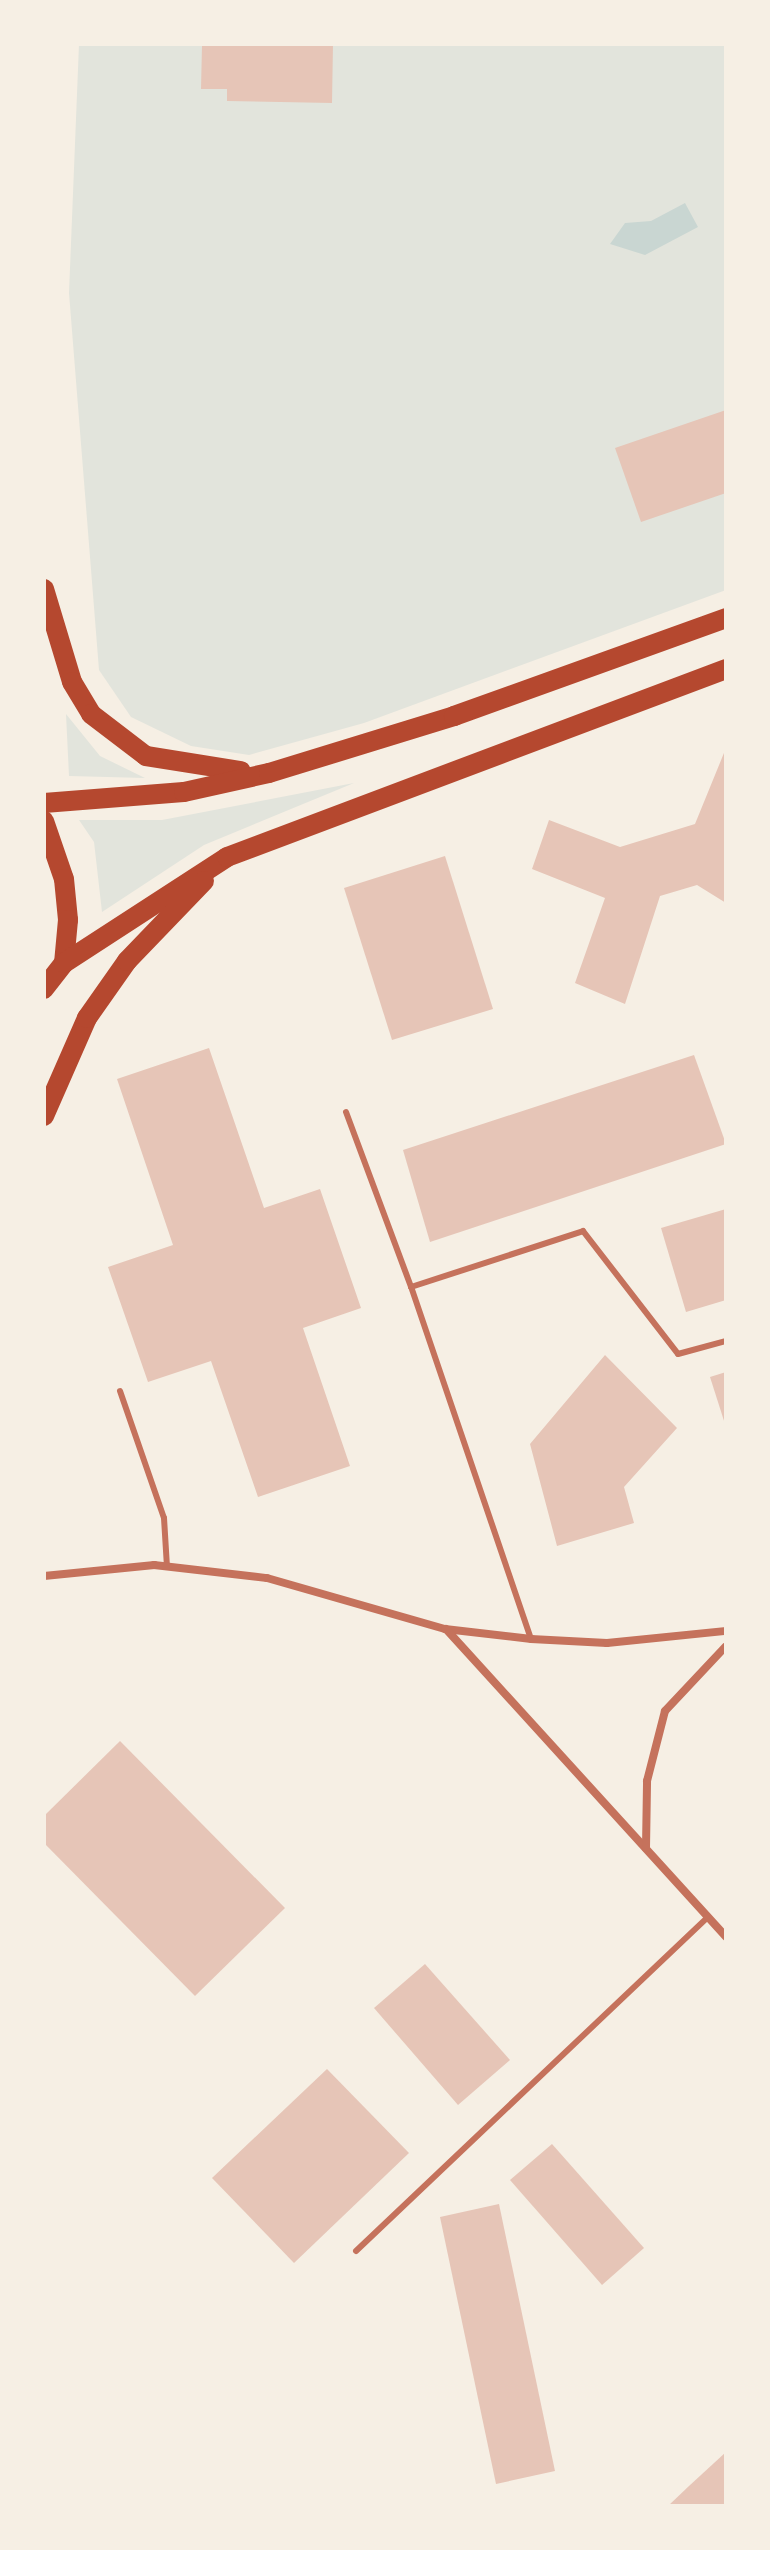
<!DOCTYPE html>
<html>
<head>
<meta charset="utf-8">
<style>
  body { margin:0 }
  #map { position:relative; width:770px; height:2550px; overflow:hidden; background:#f6efe4; font-family:Arial,sans-serif }
  div>[style] { position:absolute }
  [style*='--x'] { left:calc(var(--x)*1px); top:calc(var(--y)*1px); width:calc(var(--w)*1px); rotate:calc(var(--a)*1deg) }
  .green>* { inset:0; background:#e2e4dc }
  .water>* { inset:0; background:#c9d6d2 }
  .building>* { inset:0; background:#e6c5b7 }
  .service>* { height:6px; margin:-3px; padding:0 3px; transform-origin:3px; border-radius:3px; background:#c5725c }
  .minor>* { height:8px; margin:-4px; padding:0 4px; transform-origin:4px; border-radius:4px; background:#c5725c }
  .primary>* { height:20px; margin:-10px; padding:0 10px; transform-origin:10px; border-radius:10px; background:#b5482f }
  span { translate:-50% -50%; white-space:nowrap; text-align:center; line-height:1.15; -webkit-text-stroke:6px #f6efe4; paint-order:stroke }
  .frame { position:absolute; inset:0; border:46px solid #f6efe4; pointer-events:none }
</style>
</head>
<body>
<div id="map">
  <div class="green">
    <div style="clip-path:polygon(79px 44px,726px 44px,726px 590px,364px 723px,249px 755px,191px 746px,131px 717px,99px 670px,69px 293px)"></div>
    <div style="clip-path:polygon(66px 714px,100px 756px,145px 778px,69px 776px)"></div>
    <div style="clip-path:polygon(354px 783px,204px 845px,102px 912px,94px 842px,79px 820px,162px 820px)"></div>
  </div>
  <div class="water">
    <div style="clip-path:polygon(685px 203px,698px 227px,645px 255px,610px 244px,625px 223px,651px 221px)"></div>
  </div>
  <div class="building">
    <div style="clip-path:polygon(333px 44px,332px 103px,227px 101px,227px 89px,201px 89px,202px 45px)"></div>
    <div style="clip-path:polygon(726px 410px,726px 493px,641px 522px,615px 448px)"></div>
    <div style="clip-path:polygon(726px 748px,726px 903px,697px 885px,660px 896px,625px 1004px,575px 983px,605px 898px,532px 869px,549px 820px,620px 847px,695px 824px)"></div>
    <div style="clip-path:polygon(445px 856px,493px 1009px,392px 1040px,344px 888px)"></div>
    <div style="clip-path:polygon(209px 1048px,264px 1208px,320px 1189px,361px 1308px,303px 1328px,350px 1466px,258px 1497px,211px 1361px,148px 1382px,108px 1267px,173px 1245px,117px 1079px)"></div>
    <div style="clip-path:polygon(694px 1055px,726px 1144px,430px 1242px,403px 1150px)"></div>
    <div style="clip-path:polygon(726px 1209px,726px 1300px,686px 1312px,661px 1228px)"></div>
    <div style="clip-path:polygon(605px 1355px,677px 1428px,624px 1487px,634px 1523px,557px 1546px,530px 1444px)"></div>
    <div style="clip-path:polygon(726px 1372px,726px 1424px,725px 1424px,710px 1377px)"></div>
    <div style="clip-path:polygon(120px 1741px,285px 1908px,195px 1996px,44px 1843px,44px 1816px)"></div>
    <div style="clip-path:polygon(425px 1964px,510px 2060px,458px 2105px,374px 2008px)"></div>
    <div style="clip-path:polygon(327px 2069px,409px 2153px,294px 2263px,212px 2178px)"></div>
    <div style="clip-path:polygon(552px 2144px,644px 2248px,602px 2285px,510px 2180px)"></div>
    <div style="clip-path:polygon(499px 2204px,555px 2471px,496px 2484px,440px 2217px)"></div>
    <div style="clip-path:polygon(726px 2452px,726px 2506px,668px 2506px,689px 2486px)"></div>
  </div>
  <div class="service">
    <div style="--x:346;--y:1112;--w:187;--a:69.6"></div>
    <div style="--x:120;--y:1391;--w:134;--a:70.9"></div>
    <div style="--x:164;--y:1518;--w:49;--a:86.5"></div>
    <div style="--x:531;--y:1639;--w:372;--a:-108.8"></div>
    <div style="--x:411;--y:1287;--w:181;--a:-18"></div>
    <div style="--x:583;--y:1231;--w:155;--a:52.3"></div>
    <div style="--x:678;--y:1354;--w:50;--a:-15.2"></div>
    <div style="--x:356;--y:2251;--w:485;--a:-43.5"></div>
  </div>
  <div class="minor">
    <div style="--x:44;--y:1576;--w:111;--a:-5.7"></div>
    <div style="--x:154;--y:1565;--w:114;--a:6.6"></div>
    <div style="--x:267;--y:1578;--w:185;--a:16"></div>
    <div style="--x:445;--y:1629;--w:87;--a:6.6"></div>
    <div style="--x:531;--y:1639;--w:76;--a:3"></div>
    <div style="--x:607;--y:1643;--w:120;--a:-5.8"></div>
    <div style="--x:446;--y:1629;--w:416;--a:47.7"></div>
    <div style="--x:646;--y:1848;--w:67;--a:-89.1"></div>
    <div style="--x:647;--y:1781;--w:72;--a:-75.6"></div>
    <div style="--x:665;--y:1711;--w:89;--a:-46.8"></div>
  </div>
  <div class="primary">
    <div style="--x:44;--y:589;--w:97;--a:73.2"></div>
    <div style="--x:72;--y:682;--w:37;--a:59"></div>
    <div style="--x:91;--y:714;--w:69;--a:37.4"></div>
    <div style="--x:146;--y:756;--w:96;--a:9"></div>
    <div style="--x:44;--y:803;--w:140;--a:-4.5"></div>
    <div style="--x:184;--y:792;--w:87;--a:-12.6"></div>
    <div style="--x:269;--y:773;--w:194;--a:-17.1"></div>
    <div style="--x:454;--y:716;--w:289;--a:-19.8"></div>
    <div style="--x:44;--y:821;--w:61;--a:71"></div>
    <div style="--x:64;--y:879;--w:41;--a:84.4"></div>
    <div style="--x:68;--y:920;--w:43;--a:95.3"></div>
    <div style="--x:64;--y:963;--w:33;--a:128"></div>
    <div style="--x:64;--y:963;--w:194;--a:-33"></div>
    <div style="--x:227;--y:857;--w:533;--a:-20.64"></div>
    <div style="--x:44;--y:1116;--w:107;--a:-66.3"></div>
    <div style="--x:87;--y:1018;--w:70;--a:-54.9"></div>
    <div style="--x:127;--y:961;--w:111;--a:-46.1"></div>
  </div>
  <div class="frame"></div>
</div>
</body>
</html>
